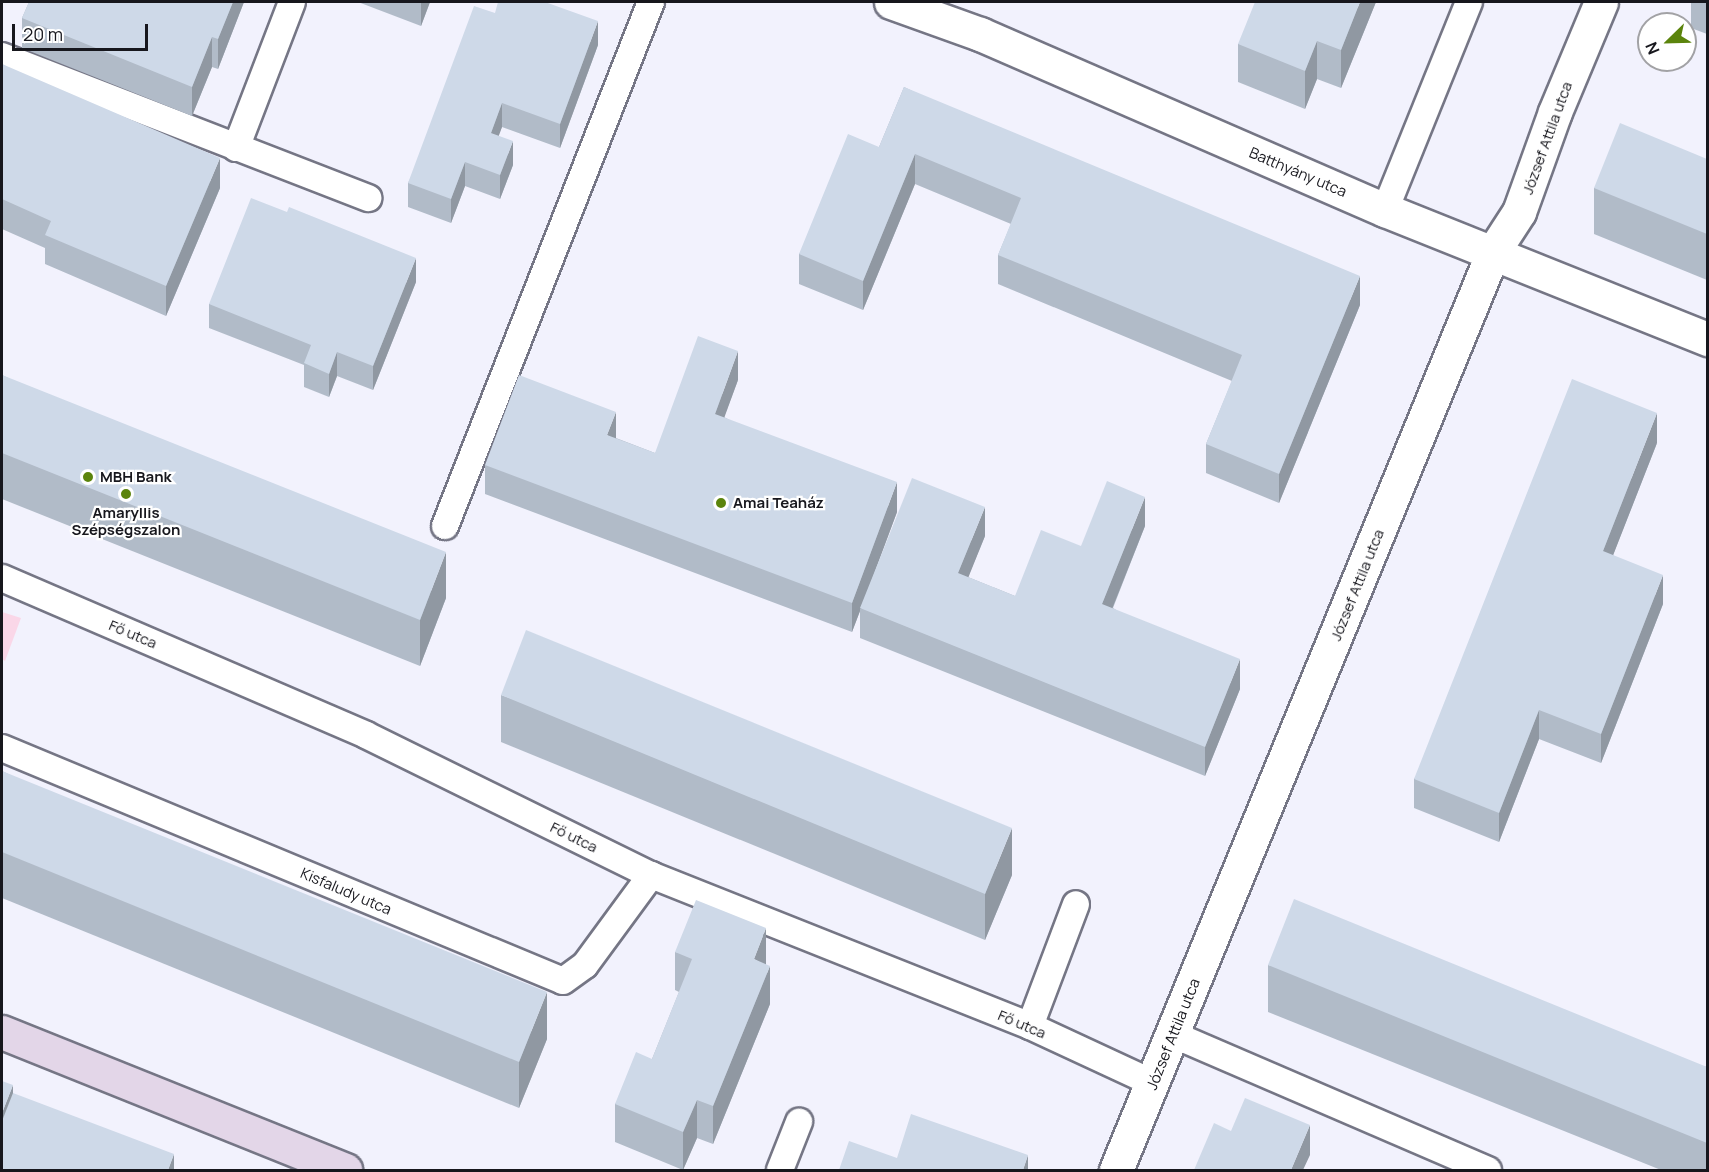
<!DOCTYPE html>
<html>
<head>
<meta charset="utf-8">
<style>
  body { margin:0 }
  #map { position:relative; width:1709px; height:1172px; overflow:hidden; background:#f2f2fd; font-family:Manrope,sans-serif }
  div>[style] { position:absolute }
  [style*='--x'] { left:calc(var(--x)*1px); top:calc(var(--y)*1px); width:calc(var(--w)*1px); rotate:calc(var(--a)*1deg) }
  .green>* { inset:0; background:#fad7e8 }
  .roads { filter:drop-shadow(2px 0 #757685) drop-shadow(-2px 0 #757685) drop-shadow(0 2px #757685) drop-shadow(0 -2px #757685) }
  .lane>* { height:26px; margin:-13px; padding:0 13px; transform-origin:13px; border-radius:13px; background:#fff }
  .street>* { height:33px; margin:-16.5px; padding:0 16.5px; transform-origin:16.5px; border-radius:16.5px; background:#fff }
  .secondary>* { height:33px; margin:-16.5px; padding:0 16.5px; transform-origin:16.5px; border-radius:16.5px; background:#e3d6e8 }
  .wall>* { inset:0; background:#b1bbc8 }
  .shaded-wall>* { inset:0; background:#9098a2 }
  .building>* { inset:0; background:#ced9e8 }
  .dots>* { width:16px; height:16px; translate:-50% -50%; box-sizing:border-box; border:3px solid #fff; border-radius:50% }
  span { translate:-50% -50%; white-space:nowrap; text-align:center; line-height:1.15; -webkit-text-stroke:4.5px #fff; paint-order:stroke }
  .street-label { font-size:15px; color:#17171d }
  .poi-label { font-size:15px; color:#17171d; font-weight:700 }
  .left { translate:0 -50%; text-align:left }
  .frame { position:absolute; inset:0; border:3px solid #17171d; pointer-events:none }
  .north { position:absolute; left:1637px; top:12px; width:60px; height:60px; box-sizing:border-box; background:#fff; border:2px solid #a2a2a5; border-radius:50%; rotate:247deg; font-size:16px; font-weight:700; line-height:24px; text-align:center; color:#17171d }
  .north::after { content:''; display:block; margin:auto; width:21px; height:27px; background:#5b840c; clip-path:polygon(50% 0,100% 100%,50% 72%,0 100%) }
  .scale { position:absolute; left:12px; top:24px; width:136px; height:27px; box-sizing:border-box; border:3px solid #17171d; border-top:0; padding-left:8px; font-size:18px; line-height:21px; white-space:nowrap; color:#17171d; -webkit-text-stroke:4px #fff; paint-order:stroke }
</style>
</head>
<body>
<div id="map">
  <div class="green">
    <div style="clip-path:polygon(2px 612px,21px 618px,5px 661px,2px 659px)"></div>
  </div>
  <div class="roads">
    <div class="lane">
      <div style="--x:2;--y:56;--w:393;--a:21.2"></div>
      <div style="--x:236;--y:148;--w:156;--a:-69"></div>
      <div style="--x:1385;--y:210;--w:224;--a:-68"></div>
      <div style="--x:445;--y:526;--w:563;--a:-68.54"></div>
      <div style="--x:2;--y:578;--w:396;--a:23.3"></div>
      <div style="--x:366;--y:735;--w:318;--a:26.2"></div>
      <div style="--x:651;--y:875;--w:408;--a:21.7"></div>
      <div style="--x:1030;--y:1026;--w:136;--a:24.9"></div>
      <div style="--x:2;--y:748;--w:607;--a:22.55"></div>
      <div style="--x:563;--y:981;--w:27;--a:-36"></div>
      <div style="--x:585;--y:965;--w:112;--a:-53.7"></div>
      <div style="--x:1030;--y:1026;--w:130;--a:-69.3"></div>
      <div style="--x:1172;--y:1034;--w:344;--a:23.3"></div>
      <div style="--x:780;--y:1170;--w:52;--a:-68.4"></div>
    </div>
    <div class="street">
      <div style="--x:891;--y:2;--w:95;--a:19.8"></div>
      <div style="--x:980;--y:34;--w:442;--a:23.5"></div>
      <div style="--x:1385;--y:210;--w:348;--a:21.8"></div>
      <div style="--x:1116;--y:1170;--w:992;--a:-67.67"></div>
      <div style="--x:1493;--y:252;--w:48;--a:-57"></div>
      <div style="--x:1519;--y:212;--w:106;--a:-70.2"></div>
      <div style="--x:1555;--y:112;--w:119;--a:-67.3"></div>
    </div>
    <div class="secondary">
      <div style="--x:2;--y:1032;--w:370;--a:21.9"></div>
    </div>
  </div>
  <div class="wall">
    <div style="clip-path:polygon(28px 2px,244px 2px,218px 69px,212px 67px,192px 116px,22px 48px,22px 18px,29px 2px)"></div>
    <div style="clip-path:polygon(358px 2px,430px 2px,421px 26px)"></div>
    <div style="clip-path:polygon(1376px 2px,1341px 88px,1317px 79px,1305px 109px,1238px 82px,1238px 44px)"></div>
    <div style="clip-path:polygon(1691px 2px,1707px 2px,1707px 34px,1691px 28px)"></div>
    <div style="clip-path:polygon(495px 13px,598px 45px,560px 148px,502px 127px,498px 136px,513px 165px,500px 199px,465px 186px,451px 223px,408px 207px,408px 183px)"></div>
    <div style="clip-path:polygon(2px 64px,220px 188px,166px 316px,45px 264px,45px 248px,2px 229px)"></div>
    <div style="clip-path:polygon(904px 87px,1360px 305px,1279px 503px,1206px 473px,1206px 444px,1232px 381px,998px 284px,998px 255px,1011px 224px,915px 184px,863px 310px,799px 284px,799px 254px,879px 147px)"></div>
    <div style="clip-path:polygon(1707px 159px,1707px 280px,1594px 234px,1594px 188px)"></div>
    <div style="clip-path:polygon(416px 282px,373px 390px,337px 376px,329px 397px,304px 387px,304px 365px,209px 328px,209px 304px)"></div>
    <div style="clip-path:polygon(2px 375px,446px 598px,420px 666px,2px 499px)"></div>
    <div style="clip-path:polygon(738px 380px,724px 417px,897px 512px,875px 571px,985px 536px,968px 577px,1015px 596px,1081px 546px,1145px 526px,1113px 608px,1240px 689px,1205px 776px,860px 638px,860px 611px,852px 632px,485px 494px,485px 465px,616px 438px,655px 453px)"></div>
    <div style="clip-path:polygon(1657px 443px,1613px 555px,1663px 604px,1601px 763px,1539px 739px,1499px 842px,1414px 808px,1414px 779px)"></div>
    <div style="clip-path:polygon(501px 695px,1012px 875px,985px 940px,501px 742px)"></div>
    <div style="clip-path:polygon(2px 771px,547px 1039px,519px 1108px,2px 898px)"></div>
    <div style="clip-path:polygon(675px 952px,766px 965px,770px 1004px,713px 1144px,697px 1138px,683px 1170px,615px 1142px,615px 1104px,652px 1059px,679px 992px,675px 990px)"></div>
    <div style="clip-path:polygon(1268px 965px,1707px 1067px,1707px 1170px,1661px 1170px,1268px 1012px)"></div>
  </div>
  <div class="shaded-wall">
    <div style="clip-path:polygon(233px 2px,244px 2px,218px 69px,218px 39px)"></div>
    <div style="clip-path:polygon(421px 2px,430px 2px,421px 26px)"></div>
    <div style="clip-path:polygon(1360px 2px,1376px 2px,1341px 88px,1341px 50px)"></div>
    <div style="clip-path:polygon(598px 21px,598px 45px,560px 148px,560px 124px)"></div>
    <div style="clip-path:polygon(212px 37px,212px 67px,192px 116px,192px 87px)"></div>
    <div style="clip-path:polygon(1317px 41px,1317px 79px,1305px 109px,1305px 71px)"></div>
    <div style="clip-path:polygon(502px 103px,502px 127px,491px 157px,491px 133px)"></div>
    <div style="clip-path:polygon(513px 141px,513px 165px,500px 199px,500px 175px)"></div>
    <div style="clip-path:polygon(915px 154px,915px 184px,863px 310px,863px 281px)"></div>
    <div style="clip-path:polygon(220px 158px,220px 188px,166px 316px,166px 286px)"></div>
    <div style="clip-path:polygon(465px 162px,465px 186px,451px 223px,451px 199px)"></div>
    <div style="clip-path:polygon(416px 258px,416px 282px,373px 390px,373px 366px)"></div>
    <div style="clip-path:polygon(1360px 276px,1360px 305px,1279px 503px,1279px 474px)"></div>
    <div style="clip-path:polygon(738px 351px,738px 380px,715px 443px,715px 414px)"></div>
    <div style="clip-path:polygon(337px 352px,337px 376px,329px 397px,329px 374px)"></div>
    <div style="clip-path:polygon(616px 412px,616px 442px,607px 435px)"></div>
    <div style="clip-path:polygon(1657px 413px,1657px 443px,1603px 581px,1603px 551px)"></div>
    <div style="clip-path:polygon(897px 482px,897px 512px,861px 609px,860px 608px,860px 611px,852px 632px,852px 603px)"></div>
    <div style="clip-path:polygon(1145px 497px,1145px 526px,1102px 634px,1102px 604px)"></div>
    <div style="clip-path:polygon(985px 507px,985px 536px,958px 603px,958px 573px)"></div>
    <div style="clip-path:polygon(446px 552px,446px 598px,420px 666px,420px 620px)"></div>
    <div style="clip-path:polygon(1663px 575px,1663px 604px,1601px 763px,1601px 734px)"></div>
    <div style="clip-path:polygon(1240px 659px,1240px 689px,1205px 776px,1205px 747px)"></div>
    <div style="clip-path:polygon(1539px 710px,1539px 739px,1499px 842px,1499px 813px)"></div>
    <div style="clip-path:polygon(1012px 828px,1012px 875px,985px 940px,985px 894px)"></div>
    <div style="clip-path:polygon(766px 928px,766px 966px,754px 959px)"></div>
    <div style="clip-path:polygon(770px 966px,770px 1004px,713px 1144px,713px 1106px)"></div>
    <div style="clip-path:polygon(547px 992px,547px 1039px,519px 1108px,519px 1062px)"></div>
    <div style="clip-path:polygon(13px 1085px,13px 1109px,2px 1137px,2px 1113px)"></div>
    <div style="clip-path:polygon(697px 1100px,697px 1138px,683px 1170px,683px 1132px)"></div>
    <div style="clip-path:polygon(1310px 1125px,1310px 1155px,1303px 1170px,1291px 1170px)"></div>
    <div style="clip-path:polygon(174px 1154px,174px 1170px,168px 1170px)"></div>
    <div style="clip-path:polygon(1028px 1155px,1028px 1170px,1023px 1170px)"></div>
  </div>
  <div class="building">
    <div style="clip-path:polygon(29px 2px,233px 2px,218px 39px,212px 37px,192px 87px,22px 18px)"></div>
    <div style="clip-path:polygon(498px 2px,545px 2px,598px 21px,560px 124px,502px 103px,491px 133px,513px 141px,500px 175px,465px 162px,451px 199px,408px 183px,474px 6px,495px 13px)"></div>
    <div style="clip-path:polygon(1255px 2px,1360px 2px,1341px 50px,1317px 41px,1305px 71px,1238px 44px)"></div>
    <div style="clip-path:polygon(2px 64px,220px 158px,166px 286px,45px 235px,51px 221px,2px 199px)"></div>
    <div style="clip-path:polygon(904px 87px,1360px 276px,1279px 474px,1206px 444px,1242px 355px,998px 255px,1021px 198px,915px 154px,863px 281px,799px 254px,848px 134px,879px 147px)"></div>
    <div style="clip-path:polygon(1620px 123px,1707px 159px,1707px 234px,1594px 188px)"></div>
    <div style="clip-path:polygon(251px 198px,287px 212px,289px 207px,416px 258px,373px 366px,337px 352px,329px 374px,304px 363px,311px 345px,209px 304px)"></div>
    <div style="clip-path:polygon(698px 336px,738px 351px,715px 414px,897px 482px,852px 603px,485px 465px,519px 375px,616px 412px,607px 435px,655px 453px)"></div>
    <div style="clip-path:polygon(2px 375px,446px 552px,420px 620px,2px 453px)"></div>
    <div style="clip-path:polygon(1572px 379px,1657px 413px,1603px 551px,1663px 575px,1601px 734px,1539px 710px,1499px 813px,1414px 779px)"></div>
    <div style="clip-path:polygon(912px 478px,985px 507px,958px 573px,1015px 596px,1041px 530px,1081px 546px,1107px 481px,1145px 497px,1102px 604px,1240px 659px,1205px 747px,860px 608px)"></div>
    <div style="clip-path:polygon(526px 630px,1012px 828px,985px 894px,501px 695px)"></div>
    <div style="clip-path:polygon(2px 771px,547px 992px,519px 1062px,2px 852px)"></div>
    <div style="clip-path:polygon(1294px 899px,1707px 1067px,1707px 1143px,1268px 965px)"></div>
    <div style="clip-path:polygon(696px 900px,766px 928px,754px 959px,770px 966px,713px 1106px,697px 1100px,683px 1132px,615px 1104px,636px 1052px,652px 1059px,692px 959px,675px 952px)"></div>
    <div style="clip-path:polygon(2px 1081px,13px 1085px,2px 1113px)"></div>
    <div style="clip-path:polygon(13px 1093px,174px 1154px,168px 1170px,2px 1170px,2px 1121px)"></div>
    <div style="clip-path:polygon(1245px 1098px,1310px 1125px,1291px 1170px,1194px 1170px,1214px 1123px,1231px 1131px)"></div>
    <div style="clip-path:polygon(911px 1114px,1028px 1155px,1023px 1170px,839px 1170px,849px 1141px,897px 1158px)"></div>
  </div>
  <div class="dots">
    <div style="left:88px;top:477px;background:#5b840c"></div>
    <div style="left:126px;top:494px;background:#5b840c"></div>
    <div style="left:721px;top:503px;background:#5b840c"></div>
  </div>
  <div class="street-label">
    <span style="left:1547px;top:138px;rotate:-70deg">József Attila utca</span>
    <span style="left:1298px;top:172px;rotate:23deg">Batthyány utca</span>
    <span style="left:1357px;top:585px;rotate:-68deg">József Attila utca</span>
    <span style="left:133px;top:634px;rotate:23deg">Fő utca</span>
    <span style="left:574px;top:837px;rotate:26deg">Fő utca</span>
    <span style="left:346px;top:891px;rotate:23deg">Kisfaludy utca</span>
    <span style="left:1022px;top:1024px;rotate:23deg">Fő utca</span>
    <span style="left:1173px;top:1034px;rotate:-68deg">József Attila utca</span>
  </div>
  <div class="poi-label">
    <span class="left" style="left:100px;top:477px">MBH Bank</span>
    <span class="left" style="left:733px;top:503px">Amai Teaház</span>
    <span style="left:126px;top:521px">Amaryllis<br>Szépségszalon</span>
  </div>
  <div class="frame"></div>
  <div class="north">N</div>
  <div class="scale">20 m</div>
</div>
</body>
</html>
